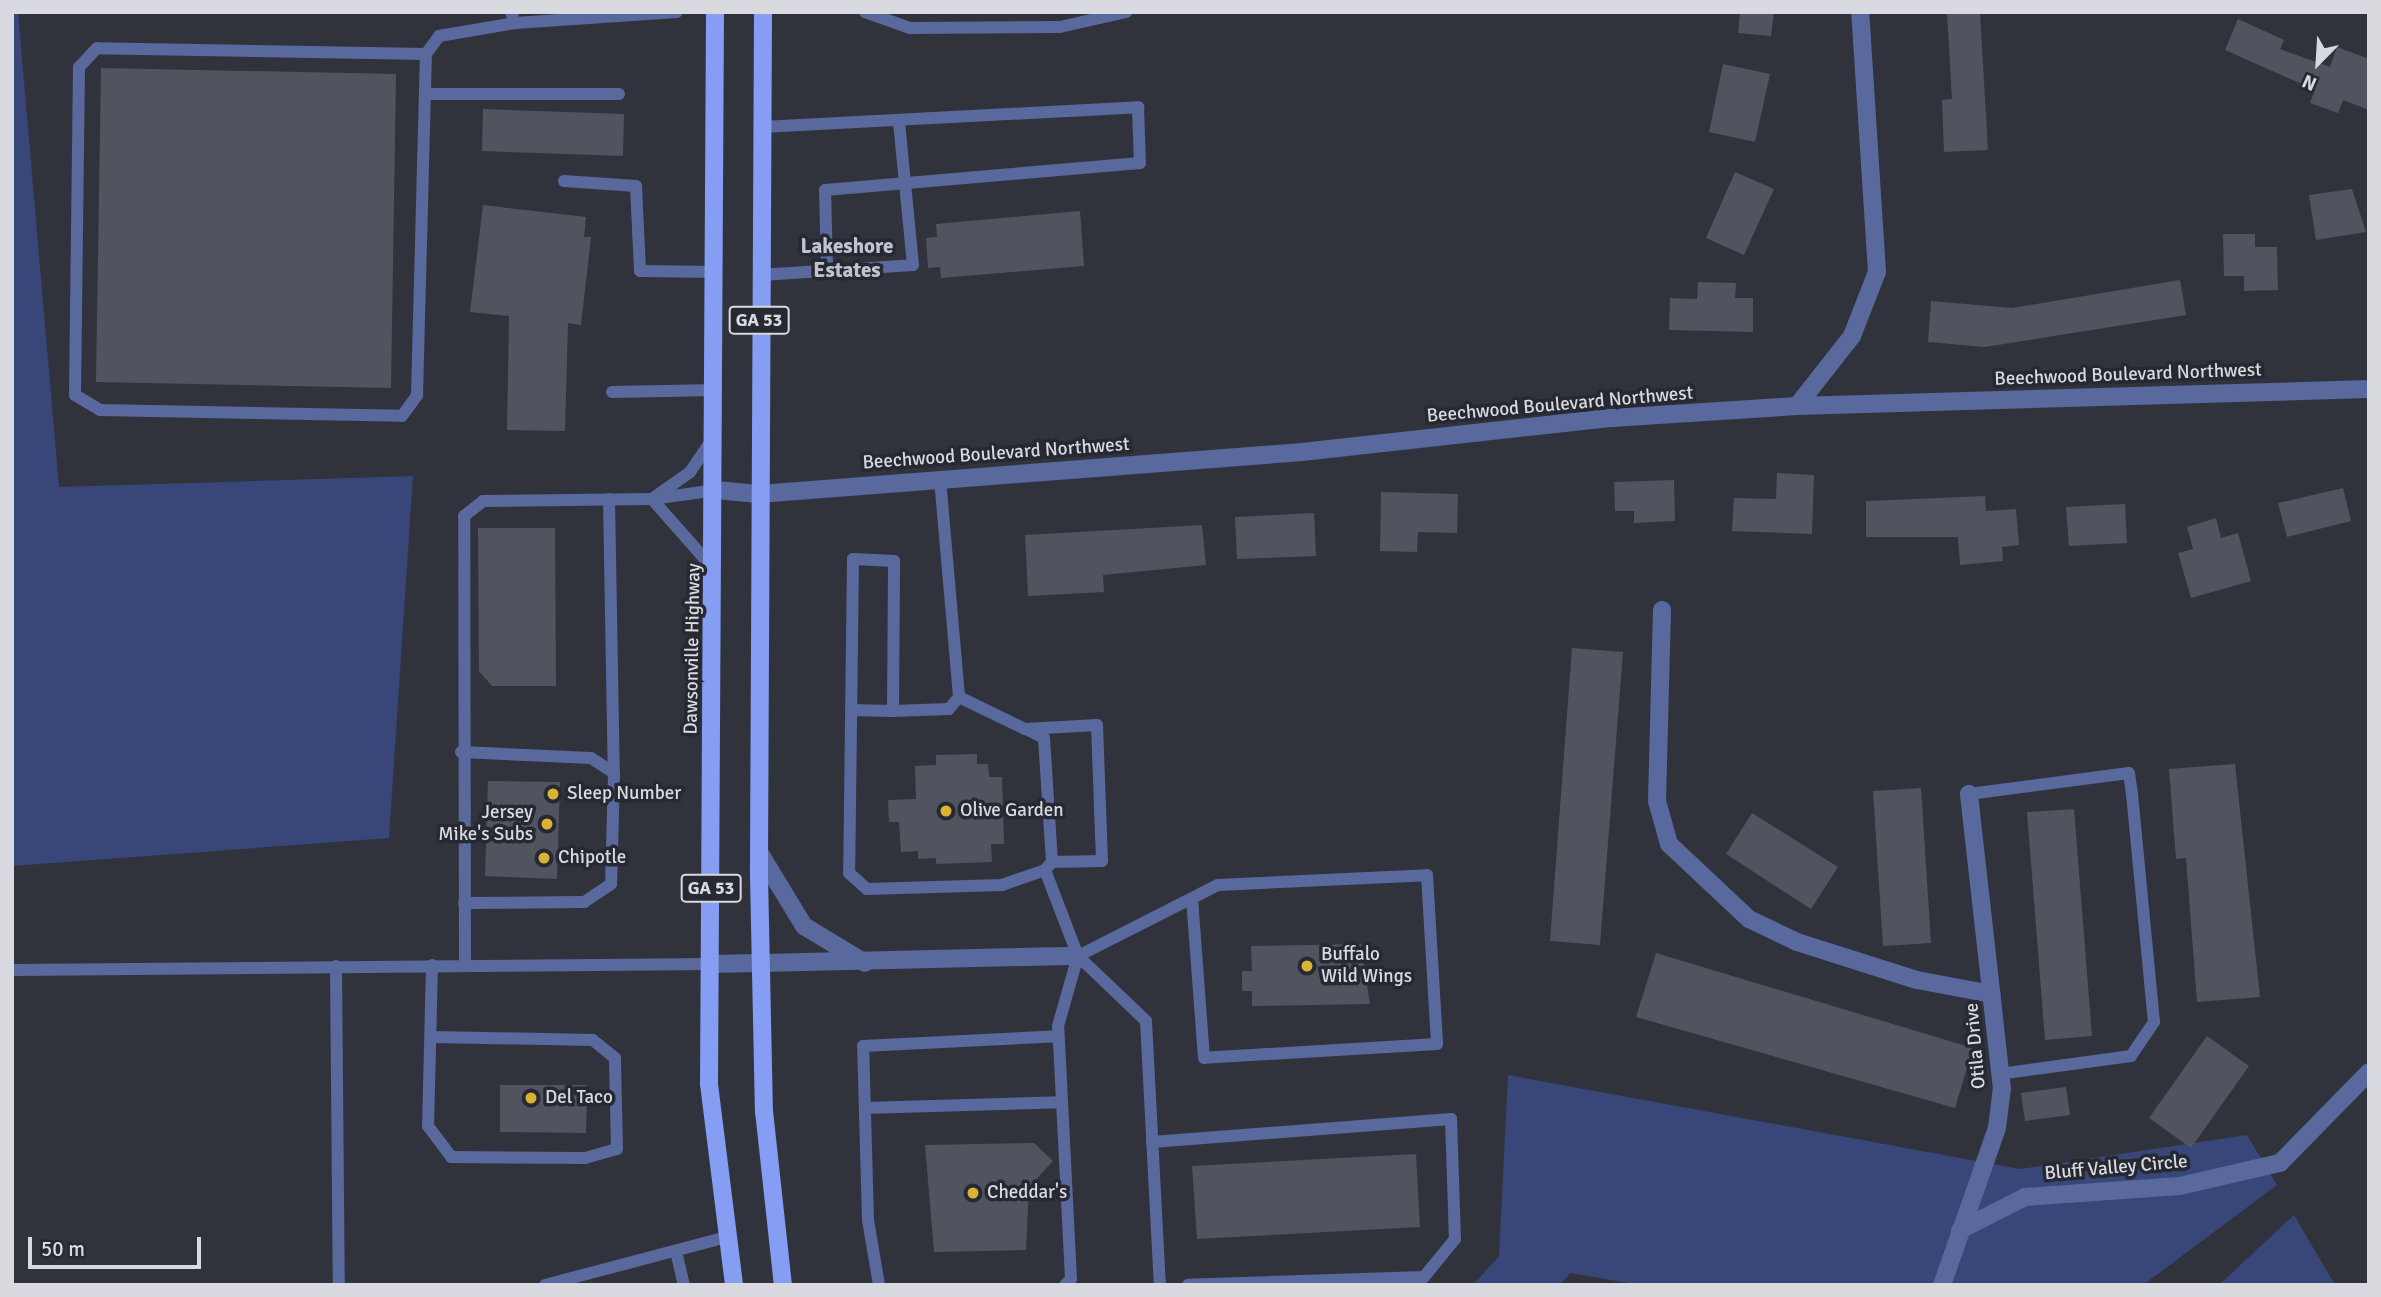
<!DOCTYPE html>
<html>
<head>
<meta charset="utf-8">
<style>
  body { margin:0 }
  #map { position:relative; width:2381px; height:1297px; overflow:hidden; background:#30333c; font-family:Signika,sans-serif }
  div>[style] { position:absolute }
  [style*='--x'] { left:calc(var(--x)*1px); top:calc(var(--y)*1px); width:calc(var(--w)*1px); rotate:calc(var(--a)*1deg) }
  .green>* { inset:0; background:#38467a }
  .building>* { inset:0; background:#51545e }
  .lane>* { height:12px; margin:-6px; padding:0 6px; transform-origin:6px; border-radius:6px; background:#59699d }
  .street>* { height:18px; margin:-9px; padding:0 9px; transform-origin:9px; border-radius:9px; background:#59699d }
  .primary>* { height:18px; margin:-9px; padding:0 9px; transform-origin:9px; border-radius:9px; background:#859df3 }
  .dots>* { width:19px; height:19px; translate:-50% -50%; box-sizing:border-box; border:4px solid #262932; border-radius:50% }
  span { translate:-50% -50%; white-space:nowrap; text-align:center; line-height:1.15; -webkit-text-stroke:7px #262932; paint-order:stroke }
  .shield-label span { padding:2px 5px; background:#262932; border:2px solid; border-radius:5px; -webkit-text-stroke-width:0 }
  .shield-label { font-size:18px; color:#d8dae0; font-weight:700 }
  .street-label { font-size:19px; color:#d8dae0 }
  .poi-label { font-size:19px; color:#d8dae0 }
  .left { translate:0 -50%; text-align:left }
  .right { translate:-100% -50%; text-align:right }
  .neighbourhood-label { font-size:21px; color:#bfc3cf; font-weight:700 }
  .frame { position:absolute; inset:0; border:14px solid #d8dae0; pointer-events:none }
  .north { position:absolute; left:2283px; top:28px; width:70px; height:70px; -webkit-text-stroke:5px #262932; paint-order:stroke; rotate:204deg; font-size:19px; font-weight:700; line-height:28px; text-align:center; color:#d8dae0 }
  .north::after { content:''; display:block; margin:auto; width:24px; height:32px; background:#d8dae0; clip-path:polygon(50% 0,100% 100%,50% 72%,0 100%) }
  .scale { position:absolute; left:28px; top:1237px; width:173px; height:32px; box-sizing:border-box; border:4px solid #d8dae0; border-top:0; padding-left:9px; font-size:21px; line-height:24px; white-space:nowrap; color:#d8dae0; -webkit-text-stroke:5px #262932; paint-order:stroke }
</style>
</head>
<body>
<div id="map">
  <div class="green">
    <div style="clip-path:polygon(12px 12px,18px 12px,59px 487px,413px 476px,389px 838px,12px 866px)"></div>
    <div style="clip-path:polygon(1508px 1075px,2020px 1169px,2247px 1135px,2277px 1185px,2143px 1285px,1641px 1285px,1570px 1273px,1560px 1285px,1473px 1285px,1499px 1256px)"></div>
    <div style="clip-path:polygon(2294px 1215px,2335px 1285px,2219px 1285px)"></div>
  </div>
  <div class="building">
    <div style="clip-path:polygon(1740px 12px,1774px 12px,1771px 36px,1738px 33px)"></div>
    <div style="clip-path:polygon(1964px 12px,1980px 12px,1988px 150px,1944px 152px,1942px 100px,1952px 99px,1947px 13px)"></div>
    <div style="clip-path:polygon(2238px 19px,2284px 40px,2280px 49px,2330px 67px,2337px 47px,2369px 59px,2369px 110px,2343px 100px,2338px 113px,2310px 103px,2315px 90px,2225px 50px)"></div>
    <div style="clip-path:polygon(1723px 64px,1770px 74px,1755px 142px,1709px 132px)"></div>
    <div style="clip-path:polygon(101px 68px,396px 74px,391px 388px,96px 382px)"></div>
    <div style="clip-path:polygon(483px 109px,624px 114px,623px 156px,482px 151px)"></div>
    <div style="clip-path:polygon(1735px 172px,1774px 189px,1744px 255px,1706px 238px)"></div>
    <div style="clip-path:polygon(2352px 189px,2366px 232px,2316px 240px,2309px 195px)"></div>
    <div style="clip-path:polygon(483px 205px,586px 217px,584px 237px,591px 237px,581px 325px,568px 323px,565px 431px,507px 430px,509px 316px,470px 312px)"></div>
    <div style="clip-path:polygon(1080px 211px,1084px 266px,941px 278px,940px 267px,928px 268px,926px 238px,937px 237px,936px 224px)"></div>
    <div style="clip-path:polygon(2223px 234px,2255px 234px,2255px 247px,2277px 247px,2278px 290px,2244px 291px,2244px 276px,2224px 276px)"></div>
    <div style="clip-path:polygon(2180px 280px,2186px 315px,1985px 347px,1928px 342px,1931px 301px,2012px 308px)"></div>
    <div style="clip-path:polygon(1698px 282px,1736px 283px,1735px 298px,1753px 298px,1753px 332px,1669px 330px,1670px 298px,1697px 299px)"></div>
    <div style="clip-path:polygon(1777px 473px,1814px 475px,1812px 534px,1732px 531px,1734px 498px,1776px 499px)"></div>
    <div style="clip-path:polygon(1674px 480px,1675px 521px,1634px 523px,1634px 511px,1615px 511px,1614px 482px)"></div>
    <div style="clip-path:polygon(2343px 488px,2351px 521px,2287px 537px,2278px 503px)"></div>
    <div style="clip-path:polygon(1381px 492px,1458px 494px,1457px 533px,1418px 532px,1417px 552px,1380px 551px)"></div>
    <div style="clip-path:polygon(1985px 496px,1986px 511px,2016px 509px,2019px 545px,2002px 547px,2003px 561px,1960px 565px,1958px 537px,1866px 537px,1866px 501px)"></div>
    <div style="clip-path:polygon(2125px 504px,2127px 543px,2069px 546px,2066px 507px)"></div>
    <div style="clip-path:polygon(1314px 513px,1316px 556px,1237px 559px,1235px 517px)"></div>
    <div style="clip-path:polygon(2216px 518px,2221px 538px,2238px 533px,2251px 581px,2191px 598px,2178px 553px,2193px 549px,2187px 527px)"></div>
    <div style="clip-path:polygon(1202px 525px,1206px 565px,1103px 575px,1104px 592px,1028px 596px,1025px 535px)"></div>
    <div style="clip-path:polygon(478px 528px,555px 528px,556px 686px,492px 686px,479px 671px)"></div>
    <div style="clip-path:polygon(1572px 648px,1623px 652px,1600px 945px,1550px 941px)"></div>
    <div style="clip-path:polygon(977px 754px,977px 764px,988px 764px,989px 777px,1002px 777px,1004px 844px,991px 844px,992px 862px,936px 864px,936px 858px,918px 859px,918px 851px,901px 852px,899px 822px,889px 822px,888px 800px,916px 799px,915px 766px,936px 765px,936px 755px)"></div>
    <div style="clip-path:polygon(2235px 764px,2260px 997px,2197px 1002px,2186px 858px,2176px 859px,2169px 769px)"></div>
    <div style="clip-path:polygon(488px 781px,560px 782px,557px 879px,485px 876px)"></div>
    <div style="clip-path:polygon(1921px 788px,1931px 943px,1883px 946px,1873px 791px)"></div>
    <div style="clip-path:polygon(2074px 809px,2092px 1036px,2045px 1040px,2027px 812px)"></div>
    <div style="clip-path:polygon(1752px 813px,1838px 867px,1811px 909px,1726px 854px)"></div>
    <div style="clip-path:polygon(1361px 944px,1370px 1004px,1252px 1006px,1252px 991px,1242px 991px,1242px 971px,1252px 971px,1251px 946px)"></div>
    <div style="clip-path:polygon(1656px 953px,1973px 1048px,1955px 1108px,1636px 1017px)"></div>
    <div style="clip-path:polygon(2207px 1036px,2249px 1066px,2191px 1148px,2149px 1118px)"></div>
    <div style="clip-path:polygon(500px 1085px,587px 1085px,586px 1133px,500px 1132px)"></div>
    <div style="clip-path:polygon(2066px 1087px,2070px 1115px,2025px 1121px,2021px 1093px)"></div>
    <div style="clip-path:polygon(1034px 1143px,1053px 1161px,1029px 1187px,1026px 1250px,934px 1252px,925px 1145px)"></div>
    <div style="clip-path:polygon(1416px 1154px,1420px 1227px,1197px 1239px,1192px 1166px)"></div>
  </div>
  <div class="lane">
    <div style="--x:511;--y:12;--w:12;--a:70"></div>
    <div style="--x:515;--y:23;--w:162;--a:-3.9"></div>
    <div style="--x:865;--y:12;--w:48;--a:19.6"></div>
    <div style="--x:910;--y:28;--w:150;--a:-0.4"></div>
    <div style="--x:1060;--y:27;--w:68;--a:-12.8"></div>
    <div style="--x:426;--y:54;--w:329;--a:-179"></div>
    <div style="--x:97;--y:48;--w:26;--a:133"></div>
    <div style="--x:79;--y:67;--w:328;--a:90.7"></div>
    <div style="--x:75;--y:395;--w:29;--a:31"></div>
    <div style="--x:100;--y:410;--w:302;--a:1.1"></div>
    <div style="--x:402;--y:416;--w:26;--a:-54"></div>
    <div style="--x:417;--y:395;--w:341;--a:-88.5"></div>
    <div style="--x:426;--y:54;--w:22;--a:-54"></div>
    <div style="--x:439;--y:36;--w:77;--a:-9.7"></div>
    <div style="--x:425;--y:94;--w:194;--a:0"></div>
    <div style="--x:762;--y:127;--w:377;--a:-3"></div>
    <div style="--x:1138;--y:107;--w:56;--a:88"></div>
    <div style="--x:1140;--y:163;--w:316;--a:175.1"></div>
    <div style="--x:825;--y:190;--w:79;--a:88.5"></div>
    <div style="--x:564;--y:181;--w:72;--a:4"></div>
    <div style="--x:636;--y:186;--w:85;--a:87.3"></div>
    <div style="--x:640;--y:271;--w:76;--a:0.8"></div>
    <div style="--x:760;--y:275;--w:153;--a:-3.7"></div>
    <div style="--x:913;--y:265;--w:144;--a:-95.6"></div>
    <div style="--x:612;--y:392;--w:104;--a:-1.1"></div>
    <div style="--x:940;--y:479;--w:219;--a:85"></div>
    <div style="--x:959;--y:697;--w:16;--a:130"></div>
    <div style="--x:949;--y:709;--w:56;--a:178"></div>
    <div style="--x:893;--y:711;--w:150;--a:-89.6"></div>
    <div style="--x:894;--y:561;--w:41;--a:-177.2"></div>
    <div style="--x:853;--y:559;--w:314;--a:90.7"></div>
    <div style="--x:849;--y:873;--w:24;--a:42"></div>
    <div style="--x:867;--y:889;--w:135;--a:-1.7"></div>
    <div style="--x:1002;--y:885;--w:46;--a:-19.2"></div>
    <div style="--x:1045;--y:870;--w:92;--a:69"></div>
    <div style="--x:1078;--y:956;--w:94;--a:43.7"></div>
    <div style="--x:1146;--y:1021;--w:264;--a:87"></div>
    <div style="--x:609;--y:499;--w:274;--a:89"></div>
    <div style="--x:711;--y:566;--w:89;--a:-131.4"></div>
    <div style="--x:652;--y:499;--w:47;--a:-35.4"></div>
    <div style="--x:690;--y:472;--w:41;--a:-55.9"></div>
    <div style="--x:959;--y:697;--w:73;--a:25.9"></div>
    <div style="--x:1025;--y:729;--w:72;--a:-3.2"></div>
    <div style="--x:1097;--y:725;--w:136;--a:87.9"></div>
    <div style="--x:1102;--y:861;--w:50;--a:178.9"></div>
    <div style="--x:1052;--y:862;--w:11;--a:131"></div>
    <div style="--x:851;--y:710;--w:42;--a:1.4"></div>
    <div style="--x:1028;--y:730;--w:18;--a:27"></div>
    <div style="--x:1044;--y:738;--w:124;--a:86.3"></div>
    <div style="--x:461;--y:752;--w:130;--a:2.6"></div>
    <div style="--x:591;--y:758;--w:27;--a:33"></div>
    <div style="--x:614;--y:773;--w:111;--a:91.5"></div>
    <div style="--x:611;--y:884;--w:32;--a:146"></div>
    <div style="--x:584;--y:902;--w:120;--a:179.5"></div>
    <div style="--x:1969;--y:794;--w:161;--a:-7.5"></div>
    <div style="--x:2129;--y:773;--w:21;--a:82"></div>
    <div style="--x:2132;--y:794;--w:229;--a:84.5"></div>
    <div style="--x:2154;--y:1022;--w:41;--a:124.1"></div>
    <div style="--x:2131;--y:1056;--w:132;--a:172.2"></div>
    <div style="--x:432;--y:965;--w:161;--a:91.4"></div>
    <div style="--x:428;--y:1126;--w:39;--a:53"></div>
    <div style="--x:451;--y:1157;--w:134;--a:0.4"></div>
    <div style="--x:585;--y:1158;--w:33;--a:-16"></div>
    <div style="--x:617;--y:1149;--w:91;--a:-91.3"></div>
    <div style="--x:615;--y:1058;--w:28;--a:-141"></div>
    <div style="--x:593;--y:1040;--w:160;--a:-178.9"></div>
    <div style="--x:465;--y:965;--w:449;--a:-90.1"></div>
    <div style="--x:464;--y:516;--w:24;--a:-38"></div>
    <div style="--x:483;--y:501;--w:169;--a:-0.7"></div>
    <div style="--x:652;--y:499;--w:65;--a:-8"></div>
    <div style="--x:336;--y:966;--w:319;--a:89.5"></div>
    <div style="--x:12;--y:970;--w:701;--a:-0.49"></div>
    <div style="--x:865;--y:1108;--w:197;--a:-1.7"></div>
    <div style="--x:1152;--y:1142;--w:300;--a:-4.4"></div>
    <div style="--x:1451;--y:1119;--w:120;--a:88.1"></div>
    <div style="--x:1455;--y:1239;--w:49;--a:129.2"></div>
    <div style="--x:1424;--y:1277;--w:236;--a:178.1"></div>
    <div style="--x:676;--y:1251;--w:35;--a:77"></div>
    <div style="--x:545;--y:1285;--w:188;--a:-14.8"></div>
    <div style="--x:879;--y:1285;--w:66;--a:-99.6"></div>
    <div style="--x:868;--y:1220;--w:174;--a:-91.6"></div>
    <div style="--x:863;--y:1046;--w:195;--a:-2.9"></div>
    <div style="--x:1065;--y:1285;--w:8;--a:-45"></div>
    <div style="--x:1071;--y:1279;--w:253;--a:-92.9"></div>
    <div style="--x:1058;--y:1026;--w:73;--a:-74.1"></div>
    <div style="--x:1078;--y:956;--w:157;--a:-26.9"></div>
    <div style="--x:1218;--y:885;--w:209;--a:-2.7"></div>
    <div style="--x:1427;--y:875;--w:169;--a:86.6"></div>
    <div style="--x:1437;--y:1044;--w:233;--a:176.6"></div>
    <div style="--x:1204;--y:1058;--w:159;--a:-94.3"></div>
  </div>
  <div class="street">
    <div style="--x:1797;--y:406;--w:89;--a:-51.8"></div>
    <div style="--x:1852;--y:336;--w:69;--a:-68.7"></div>
    <div style="--x:1877;--y:272;--w:261;--a:-93.7"></div>
    <div style="--x:716;--y:490;--w:42;--a:5.4"></div>
    <div style="--x:758;--y:494;--w:546;--a:-4.41"></div>
    <div style="--x:1302;--y:452;--w:312;--a:-6.3"></div>
    <div style="--x:1612;--y:418;--w:185;--a:-3.7"></div>
    <div style="--x:1797;--y:406;--w:572;--a:-1.7"></div>
    <div style="--x:1662;--y:610;--w:191;--a:91.5"></div>
    <div style="--x:1657;--y:801;--w:45;--a:74.4"></div>
    <div style="--x:1669;--y:844;--w:110;--a:43.2"></div>
    <div style="--x:1749;--y:919;--w:53;--a:25.6"></div>
    <div style="--x:1797;--y:942;--w:126;--a:17.6"></div>
    <div style="--x:1917;--y:980;--w:76;--a:10.6"></div>
    <div style="--x:759;--y:852;--w:87;--a:58.7"></div>
    <div style="--x:804;--y:926;--w:71;--a:31.2"></div>
    <div style="--x:713;--y:964;--w:365;--a:-1.3"></div>
    <div style="--x:1960;--y:1230;--w:73;--a:-26.9"></div>
    <div style="--x:2025;--y:1197;--w:155;--a:-4.1"></div>
    <div style="--x:2180;--y:1186;--w:103;--a:-13"></div>
    <div style="--x:2280;--y:1163;--w:127;--a:-45.6"></div>
    <div style="--x:1942;--y:1285;--w:166;--a:-70.7"></div>
    <div style="--x:1997;--y:1128;--w:39;--a:-83"></div>
    <div style="--x:2002;--y:1089;--w:297;--a:-96.4"></div>
  </div>
  <div class="primary">
    <div style="--x:715;--y:12;--w:1072;--a:90.32"></div>
    <div style="--x:709;--y:1084;--w:203;--a:82.9"></div>
    <div style="--x:763;--y:12;--w:864;--a:90.27"></div>
    <div style="--x:759;--y:876;--w:235;--a:88.8"></div>
    <div style="--x:764;--y:1111;--w:175;--a:83.8"></div>
  </div>
  <div class="dots">
    <div style="left:553px;top:794px;background:#dab333"></div>
    <div style="left:946px;top:811px;background:#dab333"></div>
    <div style="left:547px;top:824px;background:#dab333"></div>
    <div style="left:544px;top:858px;background:#dab333"></div>
    <div style="left:1307px;top:966px;background:#dab333"></div>
    <div style="left:531px;top:1098px;background:#dab333"></div>
    <div style="left:973px;top:1193px;background:#dab333"></div>
  </div>
  <div class="shield-label">
    <span style="left:759px;top:320px">GA 53</span>
    <span style="left:711px;top:888px">GA 53</span>
  </div>
  <div class="street-label">
    <span style="left:2128px;top:375px;rotate:-2deg">Beechwood Boulevard Northwest</span>
    <span style="left:1560px;top:405px;rotate:-5deg">Beechwood Boulevard Northwest</span>
    <span style="left:996px;top:454px;rotate:-4deg">Beechwood Boulevard Northwest</span>
    <span style="left:693px;top:649px;rotate:-89deg">Dawsonville Highway</span>
    <span style="left:1976px;top:1046px;rotate:-95deg">Otila Drive</span>
    <span style="left:2116px;top:1168px;rotate:-5deg">Bluff Valley Circle</span>
  </div>
  <div class="poi-label">
    <span class="left" style="left:567px;top:794px">Sleep Number</span>
    <span class="left" style="left:960px;top:811px">Olive Garden</span>
    <span class="right" style="left:533px;top:824px">Jersey<br>Mike's Subs</span>
    <span class="left" style="left:558px;top:858px">Chipotle</span>
    <span class="left" style="left:1321px;top:966px">Buffalo<br>Wild Wings</span>
    <span class="left" style="left:545px;top:1098px">Del Taco</span>
    <span class="left" style="left:987px;top:1193px">Cheddar's</span>
  </div>
  <div class="neighbourhood-label">
    <span style="left:847px;top:258px">Lakeshore<br>Estates</span>
  </div>
  <div class="frame"></div>
  <div class="north">N</div>
  <div class="scale">50 m</div>
</div>
</body>
</html>
